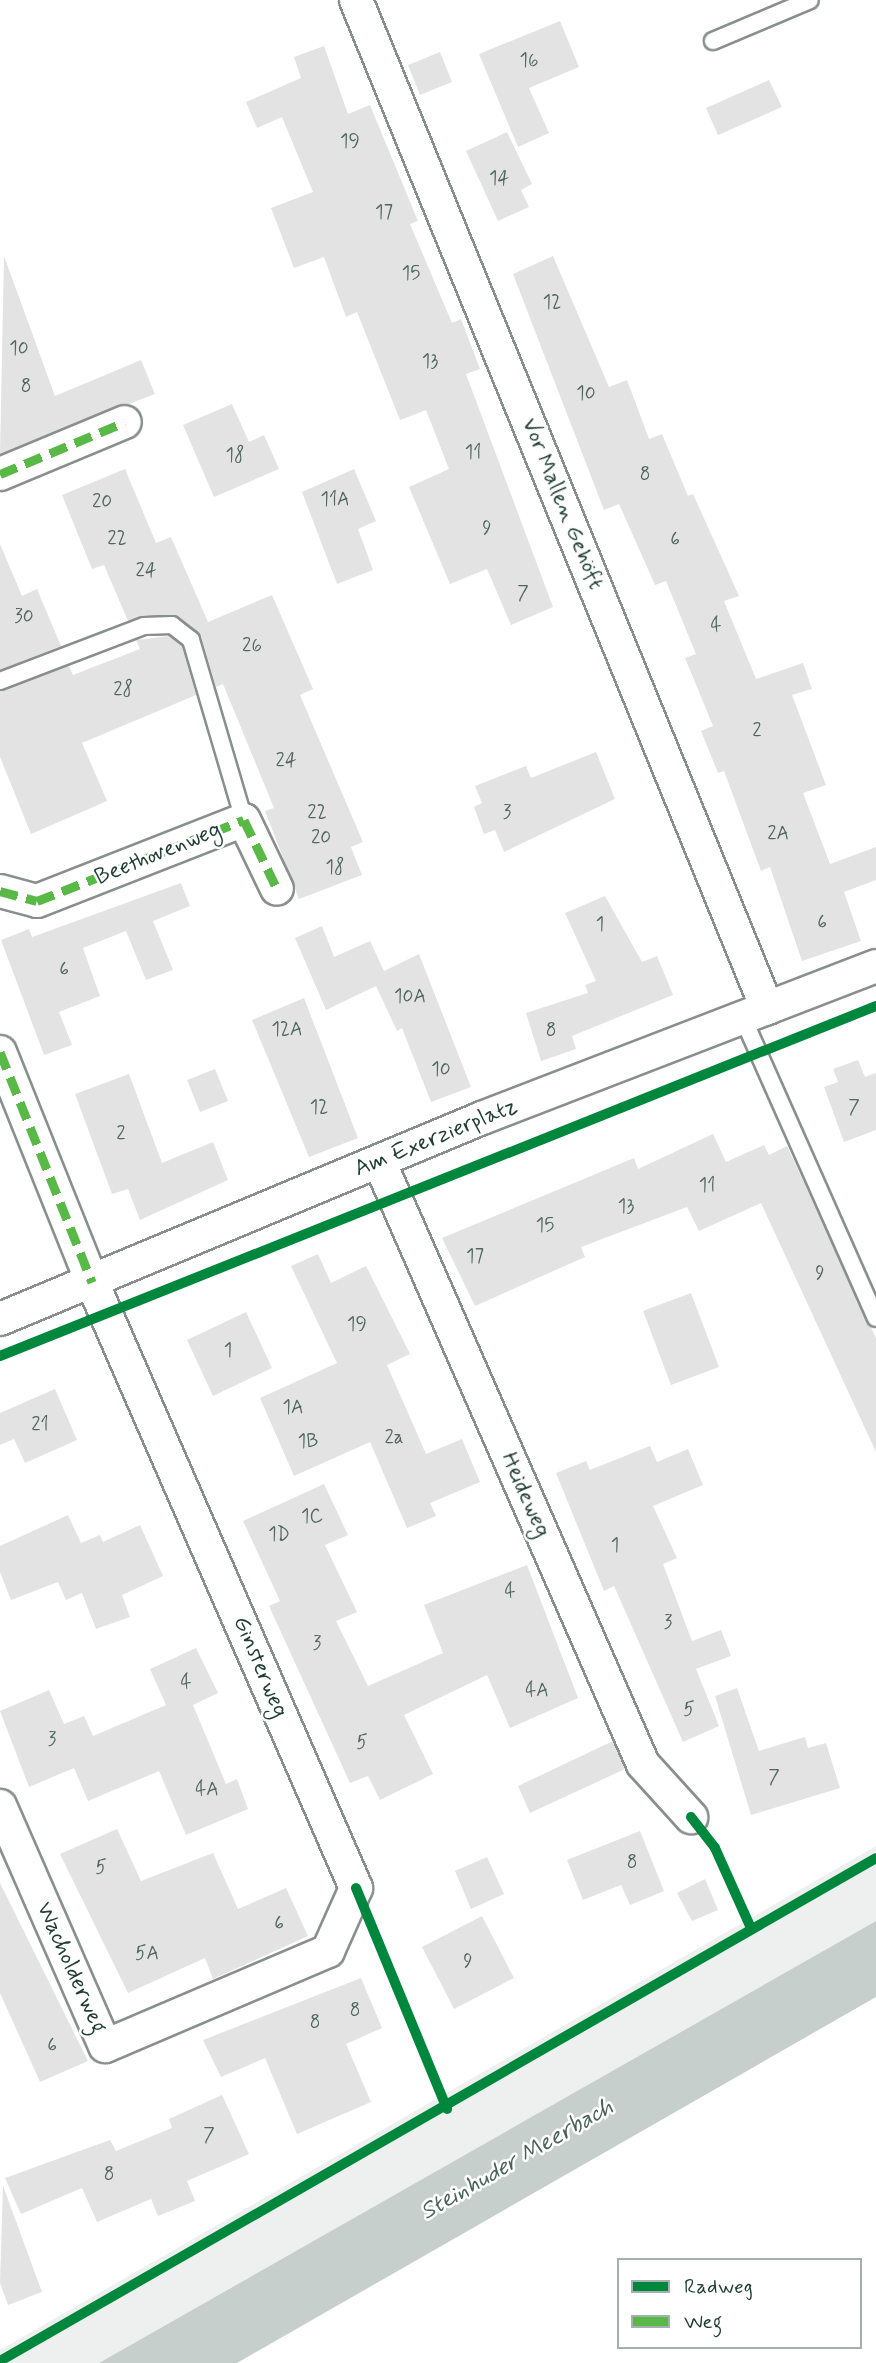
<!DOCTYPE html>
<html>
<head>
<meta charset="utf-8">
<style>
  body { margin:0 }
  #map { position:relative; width:876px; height:2363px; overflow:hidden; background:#fff; font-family:Mynerve,sans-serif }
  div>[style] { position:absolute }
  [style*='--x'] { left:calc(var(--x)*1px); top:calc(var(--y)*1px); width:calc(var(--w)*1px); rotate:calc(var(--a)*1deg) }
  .built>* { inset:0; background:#edf0ef }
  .water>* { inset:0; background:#c7cfcd }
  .building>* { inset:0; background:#e2e3e2 }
  .roads { filter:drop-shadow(2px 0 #898f8d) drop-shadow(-2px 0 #898f8d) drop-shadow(0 2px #898f8d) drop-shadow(0 -2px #898f8d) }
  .service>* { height:16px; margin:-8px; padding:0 8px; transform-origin:8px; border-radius:8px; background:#fff }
  .minor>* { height:32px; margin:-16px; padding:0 16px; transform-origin:16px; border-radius:16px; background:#fff }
  .quiet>* { height:9px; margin-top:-4.5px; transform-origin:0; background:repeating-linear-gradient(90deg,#58b947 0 18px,transparent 0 27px) }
  .cycleway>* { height:10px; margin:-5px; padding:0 5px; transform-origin:5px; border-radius:5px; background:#00873e }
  span { translate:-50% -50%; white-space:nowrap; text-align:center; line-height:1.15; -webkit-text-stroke:5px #fff; paint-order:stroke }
  .number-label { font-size:19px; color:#506660 }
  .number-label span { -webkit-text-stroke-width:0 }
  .street-label { font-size:23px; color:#1f3d34 }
  .water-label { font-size:24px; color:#4a625b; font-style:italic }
  .legend { position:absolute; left:617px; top:2258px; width:245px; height:91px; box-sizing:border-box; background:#fff; border:2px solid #a5b1ae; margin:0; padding:9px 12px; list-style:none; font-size:21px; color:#1f3d34 }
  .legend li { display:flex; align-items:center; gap:14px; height:35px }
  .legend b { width:35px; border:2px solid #a5b1ae }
</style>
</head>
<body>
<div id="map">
  <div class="built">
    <div style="clip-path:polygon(876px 1846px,876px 1921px,99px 2363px,0 2363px,0 2350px)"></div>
  </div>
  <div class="water">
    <div style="clip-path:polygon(876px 1921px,876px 1997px,237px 2363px,99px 2363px)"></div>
  </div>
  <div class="building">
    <div style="clip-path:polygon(560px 21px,579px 67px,529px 88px,549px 133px,518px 147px,479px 54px)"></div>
    <div style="clip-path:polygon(324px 46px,348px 114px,370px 105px,418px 221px,410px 224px,452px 323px,461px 319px,480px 369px,466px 374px,553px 607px,511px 625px,487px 569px,450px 584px,409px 487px,449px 469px,426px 410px,400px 420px,357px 312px,346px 317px,324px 257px,294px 268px,271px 208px,313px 192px,282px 117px,257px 128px,246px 102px,301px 78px,294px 57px)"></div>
    <div style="clip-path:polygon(440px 52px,452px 82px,420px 95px,408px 65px)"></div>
    <div style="clip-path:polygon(769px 80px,782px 107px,718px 135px,706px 108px)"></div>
    <div style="clip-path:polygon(507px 132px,532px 184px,521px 190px,529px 207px,498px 221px,466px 151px)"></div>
    <div style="clip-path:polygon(4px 256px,55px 396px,141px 360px,155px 394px,0 454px)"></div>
    <div style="clip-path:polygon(553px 256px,609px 387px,627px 380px,649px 439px,662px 434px,688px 496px,693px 494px,739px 596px,724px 601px,756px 679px,803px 663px,812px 689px,792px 695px,826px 785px,803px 793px,830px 864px,876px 847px,876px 880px,844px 892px,861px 941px,802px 961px,770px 867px,761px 871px,724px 771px,718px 773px,701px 731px,713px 726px,685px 658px,696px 654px,666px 581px,655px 585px,619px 504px,604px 510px,513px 274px)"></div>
    <div style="clip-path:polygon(232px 404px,249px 442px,264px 435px,279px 469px,214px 497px,183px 425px)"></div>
    <div style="clip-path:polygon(125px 469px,156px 543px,171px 537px,208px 622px,272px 595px,313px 689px,300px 695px,363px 842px,351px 847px,362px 875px,299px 899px,265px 811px,274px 808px,223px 684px,216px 687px,201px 636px,173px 615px,128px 621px,104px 565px,92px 569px,62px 495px)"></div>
    <div style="clip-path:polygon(354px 469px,376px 521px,358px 529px,373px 570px,337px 584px,302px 492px)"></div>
    <div style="clip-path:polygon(0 544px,22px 596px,37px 589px,61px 646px,0 670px)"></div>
    <div style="clip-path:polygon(169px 636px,182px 646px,196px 695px,82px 743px,107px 801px,31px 834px,0 757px,0 691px,69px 666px,73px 675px,140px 649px,136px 640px)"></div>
    <div style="clip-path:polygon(596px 752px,615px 799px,504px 852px,495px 830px,484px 834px,474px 807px,482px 803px,475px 786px,526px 766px,531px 778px)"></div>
    <div style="clip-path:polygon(181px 883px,190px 906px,153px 921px,173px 970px,146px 980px,126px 931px,83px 948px,100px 996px,59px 1012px,72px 1045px,44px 1055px,1px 940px,29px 929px,32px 937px)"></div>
    <div style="clip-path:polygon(605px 896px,642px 962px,657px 956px,673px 995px,572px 1036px,576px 1049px,541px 1061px,526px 1013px,588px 993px,585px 985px,596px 981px,565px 913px)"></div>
    <div style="clip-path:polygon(322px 926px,334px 957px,370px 941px,384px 971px,419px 954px,471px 1087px,431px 1102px,402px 1028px,397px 1031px,376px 986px,326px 1010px,295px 938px)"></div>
    <div style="clip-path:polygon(304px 998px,358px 1138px,309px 1157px,252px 1020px)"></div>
    <div style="clip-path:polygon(858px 1060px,865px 1077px,876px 1073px,876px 1130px,844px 1142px,824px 1087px,838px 1082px,833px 1069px)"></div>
    <div style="clip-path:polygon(215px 1069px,228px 1101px,200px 1112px,187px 1080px)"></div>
    <div style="clip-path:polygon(129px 1074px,162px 1163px,213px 1142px,228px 1180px,140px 1220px,128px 1189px,112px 1194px,75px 1094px)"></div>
    <div style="clip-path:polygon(713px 1134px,726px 1162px,764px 1145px,769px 1155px,787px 1146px,876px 1338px,876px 1452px,761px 1203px,699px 1231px,687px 1207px,581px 1247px,585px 1257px,475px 1306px,442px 1238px,634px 1158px,638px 1169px)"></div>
    <div style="clip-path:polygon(318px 1254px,331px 1283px,366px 1266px,410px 1354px,387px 1365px,426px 1454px,462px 1439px,480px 1482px,430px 1503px,436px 1516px,407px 1528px,370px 1442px,294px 1476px,260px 1398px,337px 1363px,291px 1266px)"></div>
    <div style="clip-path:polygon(691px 1293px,719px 1367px,671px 1385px,643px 1311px)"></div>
    <div style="clip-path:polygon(246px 1312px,272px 1368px,213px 1396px,187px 1340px)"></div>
    <div style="clip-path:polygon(55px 1389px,77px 1440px,25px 1463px,14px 1439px,0 1445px,0 1413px)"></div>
    <div style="clip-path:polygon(650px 1446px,657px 1462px,688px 1449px,703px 1485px,653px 1506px,677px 1558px,663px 1564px,692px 1641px,721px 1630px,731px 1656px,696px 1669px,719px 1726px,683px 1742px,614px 1586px,604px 1591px,556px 1473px,586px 1461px,590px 1470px)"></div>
    <div style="clip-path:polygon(324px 1484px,348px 1535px,325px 1545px,357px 1612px,336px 1621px,368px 1686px,443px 1653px,424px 1605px,527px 1565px,578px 1698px,510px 1728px,487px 1675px,404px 1715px,433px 1774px,380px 1800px,368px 1776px,350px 1783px,269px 1606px,280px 1601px,243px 1521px)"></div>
    <div style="clip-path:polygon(68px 1515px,81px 1543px,100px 1535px,103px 1542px,140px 1525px,163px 1576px,122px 1595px,130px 1617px,96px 1629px,82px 1593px,66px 1600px,58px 1582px,11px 1600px,0 1572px,0 1546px)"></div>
    <div style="clip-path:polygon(196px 1648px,218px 1693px,193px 1705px,226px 1784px,237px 1779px,248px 1809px,186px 1835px,159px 1771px,88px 1801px,74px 1768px,29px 1787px,0 1711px,49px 1690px,64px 1724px,84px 1716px,93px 1736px,166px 1705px,150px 1669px)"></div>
    <div style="clip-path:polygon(737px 1688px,759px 1751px,805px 1737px,808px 1748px,826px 1743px,840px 1788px,751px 1815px,715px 1696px)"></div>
    <div style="clip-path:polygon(613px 1741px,625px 1769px,530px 1813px,518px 1786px)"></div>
    <div style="clip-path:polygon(117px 1829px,141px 1881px,213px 1853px,238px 1909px,286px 1888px,308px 1936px,213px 1979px,205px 1958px,128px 1993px,60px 1854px)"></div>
    <div style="clip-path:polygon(640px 1831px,664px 1891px,630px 1905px,621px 1885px,583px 1900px,567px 1860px)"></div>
    <div style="clip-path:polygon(487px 1857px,504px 1894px,471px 1909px,455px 1871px)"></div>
    <div style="clip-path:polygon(705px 1879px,718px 1910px,692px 1921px,677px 1893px)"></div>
    <div style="clip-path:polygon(0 1883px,88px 2061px,40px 2082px,0 1993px)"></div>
    <div style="clip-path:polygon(482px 1916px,514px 1978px,454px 2009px,422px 1947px)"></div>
    <div style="clip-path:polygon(361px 1978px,382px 2028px,346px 2044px,371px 2102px,297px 2134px,265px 2058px,221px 2077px,203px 2040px)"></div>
    <div style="clip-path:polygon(222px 2095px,249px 2154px,187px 2181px,195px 2201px,158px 2216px,151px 2199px,97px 2222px,82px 2188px,21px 2214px,5px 2178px,110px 2140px,116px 2151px,172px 2128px,169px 2119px)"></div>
    <div style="clip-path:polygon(3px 2186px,42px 2292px,8px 2305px,0 2283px)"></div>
  </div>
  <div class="roads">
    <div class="service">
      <div style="--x:713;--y:41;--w:105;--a:-22.9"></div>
      <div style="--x:0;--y:681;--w:154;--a:-20.9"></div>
      <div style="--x:144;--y:626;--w:28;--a:-2"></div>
      <div style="--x:172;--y:625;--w:24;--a:38"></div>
      <div style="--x:191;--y:640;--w:188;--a:73.6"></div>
      <div style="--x:743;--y:1018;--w:328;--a:66.1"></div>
    </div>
    <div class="minor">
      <div style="--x:356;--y:0;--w:1089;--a:67.82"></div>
      <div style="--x:0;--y:474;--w:135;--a:-22.6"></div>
      <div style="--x:0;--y:891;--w:38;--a:15"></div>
      <div style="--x:37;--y:901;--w:222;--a:-21.4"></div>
      <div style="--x:244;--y:820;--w:76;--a:64.4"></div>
      <div style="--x:0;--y:1052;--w:248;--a:68.2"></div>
      <div style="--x:92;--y:1282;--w:661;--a:66.46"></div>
      <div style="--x:356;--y:1888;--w:69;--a:114"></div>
      <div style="--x:328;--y:1951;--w:242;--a:156.9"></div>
      <div style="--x:105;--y:2046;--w:262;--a:-113.6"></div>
      <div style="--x:379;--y:1161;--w:658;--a:66.36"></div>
      <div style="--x:643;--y:1764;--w:72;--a:47.8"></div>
      <div style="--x:0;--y:1319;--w:522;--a:-22.64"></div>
      <div style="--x:482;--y:1118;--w:422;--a:-21.1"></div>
    </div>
  </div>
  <div class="quiet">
    <div style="--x:0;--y:474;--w:135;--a:-22.6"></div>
    <div style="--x:0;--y:891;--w:38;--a:15"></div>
    <div style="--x:37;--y:901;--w:222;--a:-21.4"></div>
    <div style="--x:244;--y:820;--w:76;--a:64.4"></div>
    <div style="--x:0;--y:1052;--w:248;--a:68.2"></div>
  </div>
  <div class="cycleway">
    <div style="--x:0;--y:1356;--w:943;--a:-21.78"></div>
    <div style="--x:691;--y:1817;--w:39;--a:52"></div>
    <div style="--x:715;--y:1848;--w:88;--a:65.8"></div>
    <div style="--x:356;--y:1888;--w:239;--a:67.6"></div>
    <div style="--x:0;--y:2361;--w:1010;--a:-29.86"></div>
  </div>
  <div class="number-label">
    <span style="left:529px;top:61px">16</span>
    <span style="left:350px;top:142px">19</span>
    <span style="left:499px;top:179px">14</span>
    <span style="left:384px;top:213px">17</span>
    <span style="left:411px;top:274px">15</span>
    <span style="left:552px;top:303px">12</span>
    <span style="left:19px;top:349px">10</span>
    <span style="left:430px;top:362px">13</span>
    <span style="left:26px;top:387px">8</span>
    <span style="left:586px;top:394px">10</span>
    <span style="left:473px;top:453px">11</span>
    <span style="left:235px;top:456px">18</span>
    <span style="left:645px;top:475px">8</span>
    <span style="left:335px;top:500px">11A</span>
    <span style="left:102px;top:502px">20</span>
    <span style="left:487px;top:529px">9</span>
    <span style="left:117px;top:539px">22</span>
    <span style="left:675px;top:540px">6</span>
    <span style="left:146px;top:571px">24</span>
    <span style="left:523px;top:594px">7</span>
    <span style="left:24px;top:617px">30</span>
    <span style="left:716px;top:626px">4</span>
    <span style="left:252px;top:646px">26</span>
    <span style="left:123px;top:690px">28</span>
    <span style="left:757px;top:731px">2</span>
    <span style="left:286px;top:761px">24</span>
    <span style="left:317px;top:813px">22</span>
    <span style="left:507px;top:813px">3</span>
    <span style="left:778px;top:834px">2A</span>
    <span style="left:321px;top:838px">20</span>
    <span style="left:335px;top:868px">18</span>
    <span style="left:822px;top:923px">6</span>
    <span style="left:600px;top:925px">1</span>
    <span style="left:64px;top:970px">6</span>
    <span style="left:410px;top:997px">10A</span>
    <span style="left:287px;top:1030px">12A</span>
    <span style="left:551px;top:1031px">8</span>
    <span style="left:441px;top:1070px">10</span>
    <span style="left:319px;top:1108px">12</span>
    <span style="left:854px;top:1108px">7</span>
    <span style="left:121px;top:1134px">2</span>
    <span style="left:707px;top:1186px">11</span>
    <span style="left:626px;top:1207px">13</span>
    <span style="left:545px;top:1226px">15</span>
    <span style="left:475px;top:1257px">17</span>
    <span style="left:820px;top:1274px">9</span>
    <span style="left:357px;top:1325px">19</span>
    <span style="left:228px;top:1351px">1</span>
    <span style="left:293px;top:1408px">1A</span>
    <span style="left:40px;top:1425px">21</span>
    <span style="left:394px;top:1438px">2a</span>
    <span style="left:308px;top:1442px">1B</span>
    <span style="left:312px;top:1517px">1C</span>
    <span style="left:279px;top:1535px">1D</span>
    <span style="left:615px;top:1546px">1</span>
    <span style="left:510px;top:1592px">4</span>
    <span style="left:668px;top:1623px">3</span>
    <span style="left:317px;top:1644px">3</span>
    <span style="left:186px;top:1683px">4</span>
    <span style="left:537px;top:1691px">4A</span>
    <span style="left:689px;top:1710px">5</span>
    <span style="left:52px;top:1740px">3</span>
    <span style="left:362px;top:1743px">5</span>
    <span style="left:774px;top:1778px">7</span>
    <span style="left:207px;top:1790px">4A</span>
    <span style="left:632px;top:1863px">8</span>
    <span style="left:101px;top:1868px">5</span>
    <span style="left:279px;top:1924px">6</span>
    <span style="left:147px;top:1954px">5A</span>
    <span style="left:468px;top:1962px">9</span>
    <span style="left:355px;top:2011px">8</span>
    <span style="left:315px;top:2023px">8</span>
    <span style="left:52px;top:2046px">6</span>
    <span style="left:209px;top:2136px">7</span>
    <span style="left:109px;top:2175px">8</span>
  </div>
  <div class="street-label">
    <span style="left:562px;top:504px;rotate:68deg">Vor Mallen Gehöft</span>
    <span style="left:158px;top:854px;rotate:-22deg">Beethovenweg</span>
    <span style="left:436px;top:1138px;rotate:-22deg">Am Exerzierplatz</span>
    <span style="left:525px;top:1495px;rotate:66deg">Heideweg</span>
    <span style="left:260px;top:1667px;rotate:67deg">Ginsterweg</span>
    <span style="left:71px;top:1968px;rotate:66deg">Wacholderweg</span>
  </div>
  <div class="water-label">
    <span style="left:517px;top:2160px;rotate:-30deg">Steinhuder Meerbach</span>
  </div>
  <ul class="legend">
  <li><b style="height:9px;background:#00873e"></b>Radweg</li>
  <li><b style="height:9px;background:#58b947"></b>Weg</li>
  </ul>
</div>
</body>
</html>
